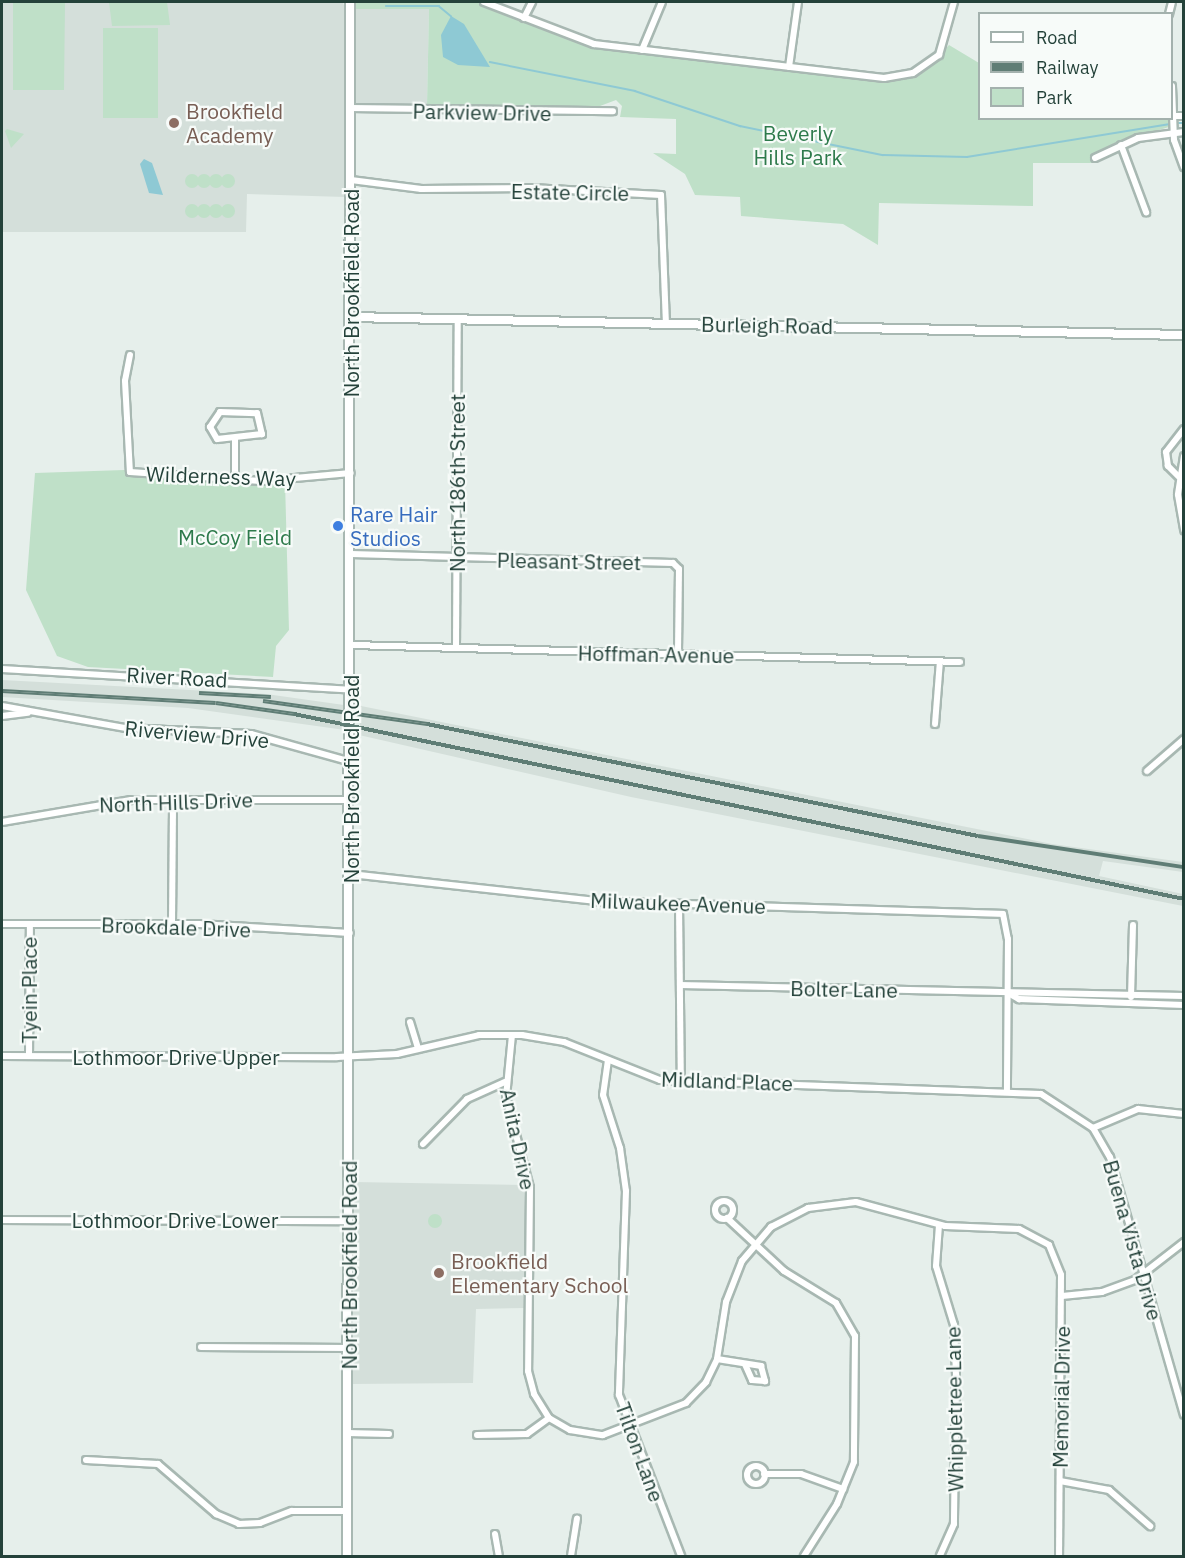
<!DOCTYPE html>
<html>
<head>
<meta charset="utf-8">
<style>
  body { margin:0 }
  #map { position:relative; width:1185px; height:1558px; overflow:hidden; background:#e6efeb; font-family:"IBM Plex Sans",sans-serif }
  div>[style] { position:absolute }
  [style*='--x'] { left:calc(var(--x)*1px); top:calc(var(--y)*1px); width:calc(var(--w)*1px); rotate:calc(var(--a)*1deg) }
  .built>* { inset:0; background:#d4dfda }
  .green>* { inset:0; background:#bfe0c8 }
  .round { border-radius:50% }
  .water>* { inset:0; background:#8ec9d4 }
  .stream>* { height:1.5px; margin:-0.75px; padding:0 0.75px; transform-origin:0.75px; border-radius:0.75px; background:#8ec9d4 }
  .roads { filter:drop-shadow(2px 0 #a8b8b2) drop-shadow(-2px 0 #a8b8b2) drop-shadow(0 2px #a8b8b2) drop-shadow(0 -2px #a8b8b2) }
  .minor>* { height:6px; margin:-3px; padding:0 3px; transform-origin:3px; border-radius:3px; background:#fff }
  .minor>.ring { margin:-3px; padding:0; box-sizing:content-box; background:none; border:6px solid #fff; border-radius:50% }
  .tertiary>* { height:8px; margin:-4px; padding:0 4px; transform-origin:4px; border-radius:4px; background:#fff }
  .rail>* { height:4px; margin-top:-2px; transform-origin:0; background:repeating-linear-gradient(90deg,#f7fbf9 0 4.5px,#5f7d75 0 9px); box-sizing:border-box; border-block:2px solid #5f7d75 }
  .dots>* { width:16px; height:16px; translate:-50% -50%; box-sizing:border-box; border:3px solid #f7fbf9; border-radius:50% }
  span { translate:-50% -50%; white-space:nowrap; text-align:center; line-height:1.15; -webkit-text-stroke:4.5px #f7fbf9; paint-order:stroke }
  .education-label { font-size:21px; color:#785e54 }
  .left { translate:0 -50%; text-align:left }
  .street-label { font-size:21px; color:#24423a }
  .park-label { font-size:21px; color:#2d7a4b }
  .shop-label { font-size:21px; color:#366cbe }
  .frame { position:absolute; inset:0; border:3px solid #24423a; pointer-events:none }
  .legend { position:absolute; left:978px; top:12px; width:195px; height:108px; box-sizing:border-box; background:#f7fbf9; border:2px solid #a3b1ad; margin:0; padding:8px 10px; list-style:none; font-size:18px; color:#24423a }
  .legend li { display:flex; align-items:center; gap:12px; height:30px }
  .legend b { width:30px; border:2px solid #a3b1ad }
</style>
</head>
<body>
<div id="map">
  <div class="built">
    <div style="clip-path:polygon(2px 2px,343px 2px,345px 9px,429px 9px,427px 105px,347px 105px,345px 197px,247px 194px,246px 232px,2px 232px)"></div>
    <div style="clip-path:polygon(2px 680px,266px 694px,344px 705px,345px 730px,188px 708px,2px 697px)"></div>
    <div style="clip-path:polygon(361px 706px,1052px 844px,1183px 862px,1183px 872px,1103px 861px,1099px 876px,1183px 894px,1183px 906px,631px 797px,359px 735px)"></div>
    <div style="clip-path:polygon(354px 1182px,527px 1185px,525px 1308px,476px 1309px,473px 1383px,351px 1384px)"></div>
  </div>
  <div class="green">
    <div style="clip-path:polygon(109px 2px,167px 2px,170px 25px,112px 26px)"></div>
    <div style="clip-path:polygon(355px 2px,478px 2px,596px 46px,887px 80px,924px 72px,949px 45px,979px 63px,980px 118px,1169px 118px,1169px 127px,1115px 143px,1093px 154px,1093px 163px,1033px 163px,1033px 206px,879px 203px,878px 245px,843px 224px,741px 216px,740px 197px,695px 195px,685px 174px,653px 153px,676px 154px,676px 119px,620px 117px,622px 106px,616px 100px,592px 109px,427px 105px,429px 9px,355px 9px)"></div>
    <div style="clip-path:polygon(13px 3px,65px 3px,64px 90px,13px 90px)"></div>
    <div style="clip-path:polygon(103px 28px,158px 28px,158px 118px,103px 118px)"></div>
    <div style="clip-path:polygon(5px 131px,7px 129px,24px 134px,11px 148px)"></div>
    <div class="round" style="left:197px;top:174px;width:14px;height:14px"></div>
    <div class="round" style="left:209px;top:174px;width:14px;height:14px"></div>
    <div class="round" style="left:221px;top:174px;width:14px;height:14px"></div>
    <div class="round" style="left:185px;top:174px;width:14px;height:14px"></div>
    <div class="round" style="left:209px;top:204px;width:14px;height:14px"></div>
    <div class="round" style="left:221px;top:204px;width:14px;height:14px"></div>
    <div class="round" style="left:185px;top:204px;width:14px;height:14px"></div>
    <div class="round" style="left:197px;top:204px;width:14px;height:14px"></div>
    <div style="clip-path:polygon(124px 470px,285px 481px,289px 630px,276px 646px,273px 677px,88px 667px,57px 656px,26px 590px,35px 473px)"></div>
    <div class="round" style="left:428px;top:1214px;width:14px;height:14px"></div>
  </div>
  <div class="water">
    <div style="clip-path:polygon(451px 16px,464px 24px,490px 67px,458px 65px,443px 57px,441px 35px)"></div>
    <div style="clip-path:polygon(144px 159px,152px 163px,163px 195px,149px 193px,140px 164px)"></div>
  </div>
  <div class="stream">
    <div style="--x:386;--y:6;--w:53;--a:0"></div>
    <div style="--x:439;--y:6;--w:16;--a:40"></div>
    <div style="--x:490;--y:62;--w:148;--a:11.3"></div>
    <div style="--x:635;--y:91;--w:111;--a:18.4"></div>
    <div style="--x:740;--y:126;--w:146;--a:11.5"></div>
    <div style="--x:883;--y:155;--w:84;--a:1.4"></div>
    <div style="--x:967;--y:157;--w:207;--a:-9.2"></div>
    <div style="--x:1175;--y:123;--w:9;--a:0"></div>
  </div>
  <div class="roads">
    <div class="minor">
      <div style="--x:484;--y:2;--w:118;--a:20.9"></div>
      <div style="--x:594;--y:44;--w:292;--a:6.7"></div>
      <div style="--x:884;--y:78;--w:29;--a:-10"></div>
      <div style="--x:913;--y:73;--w:32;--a:-35"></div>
      <div style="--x:939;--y:55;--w:55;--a:-74.2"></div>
      <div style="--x:1169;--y:14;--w:12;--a:-76"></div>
      <div style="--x:524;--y:18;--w:18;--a:-63"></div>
      <div style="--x:642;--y:50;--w:52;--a:-67.4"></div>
      <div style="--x:789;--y:67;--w:66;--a:-82.1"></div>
      <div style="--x:1172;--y:86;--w:54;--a:87.9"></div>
      <div style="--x:1174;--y:140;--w:29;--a:70"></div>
      <div style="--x:350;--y:108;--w:263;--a:0.7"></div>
      <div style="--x:1172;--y:116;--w:12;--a:0"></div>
      <div style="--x:1121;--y:145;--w:72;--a:69.5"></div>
      <div style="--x:1095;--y:158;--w:47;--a:-24.9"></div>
      <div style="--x:1138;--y:138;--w:46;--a:-7.4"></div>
      <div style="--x:351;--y:180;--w:71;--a:7.3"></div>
      <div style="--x:421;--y:189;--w:110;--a:-0.5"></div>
      <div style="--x:531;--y:188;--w:130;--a:3.1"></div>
      <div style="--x:661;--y:195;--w:128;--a:87.8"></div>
      <div style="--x:130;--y:355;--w:26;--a:101"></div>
      <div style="--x:125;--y:381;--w:91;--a:86.9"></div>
      <div style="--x:130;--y:472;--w:131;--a:3.9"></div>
      <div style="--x:261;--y:481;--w:90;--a:-5.1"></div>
      <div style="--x:220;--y:412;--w:37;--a:2"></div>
      <div style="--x:257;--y:413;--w:22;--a:77"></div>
      <div style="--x:262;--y:434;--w:45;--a:173.7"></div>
      <div style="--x:217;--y:439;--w:14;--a:-120"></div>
      <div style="--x:210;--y:427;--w:18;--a:-56"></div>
      <div style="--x:1184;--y:456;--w:39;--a:99"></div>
      <div style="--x:1178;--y:495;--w:36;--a:80"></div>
      <div style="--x:1179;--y:477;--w:16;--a:-135"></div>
      <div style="--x:1168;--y:466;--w:14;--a:-98"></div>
      <div style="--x:1166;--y:452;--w:29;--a:-52"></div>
      <div style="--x:235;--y:480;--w:41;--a:-90"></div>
      <div style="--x:351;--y:554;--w:322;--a:1.6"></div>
      <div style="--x:673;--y:563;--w:8;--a:45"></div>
      <div style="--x:679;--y:569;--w:86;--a:90.7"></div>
      <div style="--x:352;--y:645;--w:608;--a:1.6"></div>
      <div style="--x:456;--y:648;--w:329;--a:-89.7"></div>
      <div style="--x:2;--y:669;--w:352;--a:3.4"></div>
      <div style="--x:2;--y:706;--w:126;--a:10.1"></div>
      <div style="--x:126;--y:728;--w:125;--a:2.7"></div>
      <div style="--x:251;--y:734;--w:104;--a:15.6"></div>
      <div style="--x:2;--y:716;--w:26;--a:-7"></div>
      <div style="--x:935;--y:724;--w:63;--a:-85.5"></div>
      <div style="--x:1147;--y:771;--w:49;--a:-40.9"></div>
      <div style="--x:2;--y:822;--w:131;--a:-9.7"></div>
      <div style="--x:131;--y:800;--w:219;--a:0"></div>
      <div style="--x:351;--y:874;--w:244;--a:6.3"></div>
      <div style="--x:594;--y:901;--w:409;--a:1.8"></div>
      <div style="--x:1003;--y:914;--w:25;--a:79"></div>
      <div style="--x:1008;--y:939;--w:151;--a:90.4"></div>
      <div style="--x:679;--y:904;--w:177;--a:89.4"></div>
      <div style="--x:172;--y:923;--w:124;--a:-89.5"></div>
      <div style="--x:2;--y:924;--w:197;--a:0"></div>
      <div style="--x:199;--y:924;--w:151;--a:3.4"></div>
      <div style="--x:680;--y:985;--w:504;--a:1.25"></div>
      <div style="--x:1008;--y:993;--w:13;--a:29"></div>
      <div style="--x:1019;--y:999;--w:165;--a:2.1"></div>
      <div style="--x:1131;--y:997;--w:72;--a:-88.4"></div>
      <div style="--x:410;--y:1022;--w:27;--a:73"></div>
      <div style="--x:512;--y:1035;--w:62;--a:95.5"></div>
      <div style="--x:506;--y:1097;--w:94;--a:75.2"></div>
      <div style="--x:530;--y:1188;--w:183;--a:90.6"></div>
      <div style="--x:528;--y:1371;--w:24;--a:75"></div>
      <div style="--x:534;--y:1394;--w:28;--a:58"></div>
      <div style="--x:549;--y:1418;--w:24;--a:30"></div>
      <div style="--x:570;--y:1430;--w:33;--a:9"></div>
      <div style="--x:603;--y:1435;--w:89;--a:-21.1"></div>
      <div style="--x:686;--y:1403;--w:29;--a:-46"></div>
      <div style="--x:706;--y:1382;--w:25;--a:-64"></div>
      <div style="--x:717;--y:1359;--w:58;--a:-81"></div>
      <div style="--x:726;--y:1302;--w:44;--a:-68.7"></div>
      <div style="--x:742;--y:1261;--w:45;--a:-49.5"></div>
      <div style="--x:771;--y:1227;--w:42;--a:-27.2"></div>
      <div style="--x:808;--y:1208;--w:48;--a:-7.1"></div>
      <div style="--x:856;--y:1202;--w:92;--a:15.1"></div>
      <div style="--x:945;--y:1226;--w:74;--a:2.3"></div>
      <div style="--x:1019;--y:1229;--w:34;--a:28"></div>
      <div style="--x:1049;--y:1245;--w:32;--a:68"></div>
      <div style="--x:1061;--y:1275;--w:281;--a:90.4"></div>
      <div style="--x:2;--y:1056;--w:335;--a:0.2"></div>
      <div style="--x:337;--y:1057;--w:60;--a:-2.9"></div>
      <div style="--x:397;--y:1054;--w:84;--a:-13"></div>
      <div style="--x:479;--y:1035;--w:43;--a:0"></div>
      <div style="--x:522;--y:1035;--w:43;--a:9.5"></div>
      <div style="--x:564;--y:1042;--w:103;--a:21.6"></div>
      <div style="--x:660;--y:1080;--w:381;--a:2.1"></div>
      <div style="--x:1041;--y:1094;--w:62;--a:33.2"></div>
      <div style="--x:1093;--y:1128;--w:34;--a:60"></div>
      <div style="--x:1110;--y:1157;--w:268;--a:74"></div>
      <div style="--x:29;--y:1056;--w:132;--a:-89.6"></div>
      <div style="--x:608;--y:1060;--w:35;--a:98"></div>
      <div style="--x:603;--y:1095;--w:56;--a:72.2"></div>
      <div style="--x:620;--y:1148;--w:43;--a:82.1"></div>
      <div style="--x:626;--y:1191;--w:204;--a:92"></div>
      <div style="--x:619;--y:1395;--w:173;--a:68.9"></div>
      <div style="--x:1093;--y:1128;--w:49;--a:-22.9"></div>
      <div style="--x:1138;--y:1109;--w:46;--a:6.2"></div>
      <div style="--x:423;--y:1144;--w:63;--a:-45.6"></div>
      <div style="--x:467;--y:1099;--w:42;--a:-24.1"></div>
      <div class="ring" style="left:715px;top:1201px;width:12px;height:12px"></div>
      <div style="--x:727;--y:1218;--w:78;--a:42.9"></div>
      <div style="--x:784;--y:1271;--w:61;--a:31.6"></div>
      <div style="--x:836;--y:1303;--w:38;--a:60"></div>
      <div style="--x:855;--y:1336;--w:126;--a:90.5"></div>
      <div style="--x:854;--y:1462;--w:45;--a:112"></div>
      <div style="--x:837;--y:1504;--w:62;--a:122.4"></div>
      <div style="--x:2;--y:1220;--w:347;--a:0.2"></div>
      <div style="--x:939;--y:1225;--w:41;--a:94.2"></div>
      <div style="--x:936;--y:1266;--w:62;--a:73"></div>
      <div style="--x:954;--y:1325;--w:50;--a:87.7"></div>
      <div style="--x:956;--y:1375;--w:149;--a:90.8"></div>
      <div style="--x:954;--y:1524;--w:35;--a:114"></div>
      <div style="--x:1062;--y:1296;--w:40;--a:-5.7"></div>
      <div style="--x:1102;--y:1292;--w:35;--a:-20"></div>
      <div style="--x:1135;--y:1280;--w:62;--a:-37.8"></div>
      <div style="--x:201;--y:1347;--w:147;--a:0.4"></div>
      <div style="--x:717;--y:1359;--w:45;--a:9"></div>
      <div style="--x:761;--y:1366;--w:16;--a:75"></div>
      <div style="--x:765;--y:1381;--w:13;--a:-176"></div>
      <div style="--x:752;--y:1380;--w:17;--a:-114"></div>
      <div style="--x:347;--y:1433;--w:42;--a:1.4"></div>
      <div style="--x:477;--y:1435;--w:50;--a:-1.1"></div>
      <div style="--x:527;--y:1434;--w:27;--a:-36"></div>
      <div style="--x:86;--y:1460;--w:72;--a:3.2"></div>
      <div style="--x:158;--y:1464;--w:77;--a:40.8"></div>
      <div style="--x:216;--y:1514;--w:25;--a:23"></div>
      <div style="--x:239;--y:1524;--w:21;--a:-3"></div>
      <div style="--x:260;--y:1523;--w:34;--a:-21"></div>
      <div style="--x:292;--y:1511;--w:55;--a:0"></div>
      <div class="ring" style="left:747px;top:1466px;width:12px;height:12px"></div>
      <div style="--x:764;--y:1474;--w:37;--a:0"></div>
      <div style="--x:801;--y:1474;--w:45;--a:19.7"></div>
      <div style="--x:1060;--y:1481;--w:50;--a:10.4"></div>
      <div style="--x:1109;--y:1490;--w:55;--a:41.3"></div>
      <div style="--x:495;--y:1534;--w:22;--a:80"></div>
      <div style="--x:571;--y:1556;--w:38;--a:-81"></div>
    </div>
    <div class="tertiary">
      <div style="--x:351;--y:317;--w:833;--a:1.24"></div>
      <div style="--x:347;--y:1556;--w:1554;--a:-89.89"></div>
    </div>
  </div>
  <div class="rail">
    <div style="--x:2;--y:691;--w:214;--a:3.2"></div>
    <div style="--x:216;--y:703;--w:79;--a:8"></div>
    <div style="--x:294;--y:714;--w:909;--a:11.74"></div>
    <div style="--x:199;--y:693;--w:72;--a:3.2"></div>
    <div style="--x:263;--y:701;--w:166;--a:8"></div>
    <div style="--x:427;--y:724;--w:562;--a:11.49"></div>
    <div style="--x:978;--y:836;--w:208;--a:8.6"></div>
  </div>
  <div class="dots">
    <div style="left:174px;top:123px;background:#8d6e63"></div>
    <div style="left:338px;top:526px;background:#3f7fe0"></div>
    <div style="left:439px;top:1273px;background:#8d6e63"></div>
  </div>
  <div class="education-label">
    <span class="left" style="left:186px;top:123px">Brookfield<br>Academy</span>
    <span class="left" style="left:451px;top:1273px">Brookfield<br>Elementary School</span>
  </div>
  <div class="street-label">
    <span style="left:482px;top:112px;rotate:1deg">Parkview Drive</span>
    <span style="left:570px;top:192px;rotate:1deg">Estate Circle</span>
    <span style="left:351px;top:293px;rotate:-90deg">North Brookfield Road</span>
    <span style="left:767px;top:325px;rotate:1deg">Burleigh Road</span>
    <span style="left:221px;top:476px;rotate:2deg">Wilderness Way</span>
    <span style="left:457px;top:483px;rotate:-90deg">North 186th Street</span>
    <span style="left:569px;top:561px;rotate:1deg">Pleasant Street</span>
    <span style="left:656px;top:654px;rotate:1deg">Hoffman Avenue</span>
    <span style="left:177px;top:677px;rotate:3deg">River Road</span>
    <span style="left:197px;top:734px;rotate:5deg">Riverview Drive</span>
    <span style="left:351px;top:779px;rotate:-90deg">North Brookfield Road</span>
    <span style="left:176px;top:802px;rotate:-2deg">North Hills Drive</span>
    <span style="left:678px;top:903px;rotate:2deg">Milwaukee Avenue</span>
    <span style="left:176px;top:927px;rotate:2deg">Brookdale Drive</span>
    <span style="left:844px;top:989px;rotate:1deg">Bolter Lane</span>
    <span style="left:29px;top:990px;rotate:-90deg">Tyein Place</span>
    <span style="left:176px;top:1057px">Lothmoor Drive Upper</span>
    <span style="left:727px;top:1081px;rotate:2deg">Midland Place</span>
    <span style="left:518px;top:1139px;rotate:78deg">Anita Drive</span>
    <span style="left:175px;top:1220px">Lothmoor Drive Lower</span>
    <span style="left:1133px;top:1240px;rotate:74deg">Buena Vista Drive</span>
    <span style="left:349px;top:1265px;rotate:-90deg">North Brookfield Road</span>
    <span style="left:1061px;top:1397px;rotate:-89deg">Memorial Drive</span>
    <span style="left:954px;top:1409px;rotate:-91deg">Whippletree Lane</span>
    <span style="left:640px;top:1452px;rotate:70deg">Tilton Lane</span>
  </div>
  <div class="park-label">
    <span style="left:798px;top:145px">Beverly<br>Hills Park</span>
    <span style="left:235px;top:537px">McCoy Field</span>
  </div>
  <div class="shop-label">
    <span class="left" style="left:350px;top:526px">Rare Hair<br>Studios</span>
  </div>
  <div class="frame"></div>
  <ul class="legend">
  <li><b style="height:8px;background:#fff"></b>Road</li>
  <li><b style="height:8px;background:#5f7d75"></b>Railway</li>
  <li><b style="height:16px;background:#bfe0c8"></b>Park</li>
  </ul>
</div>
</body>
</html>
